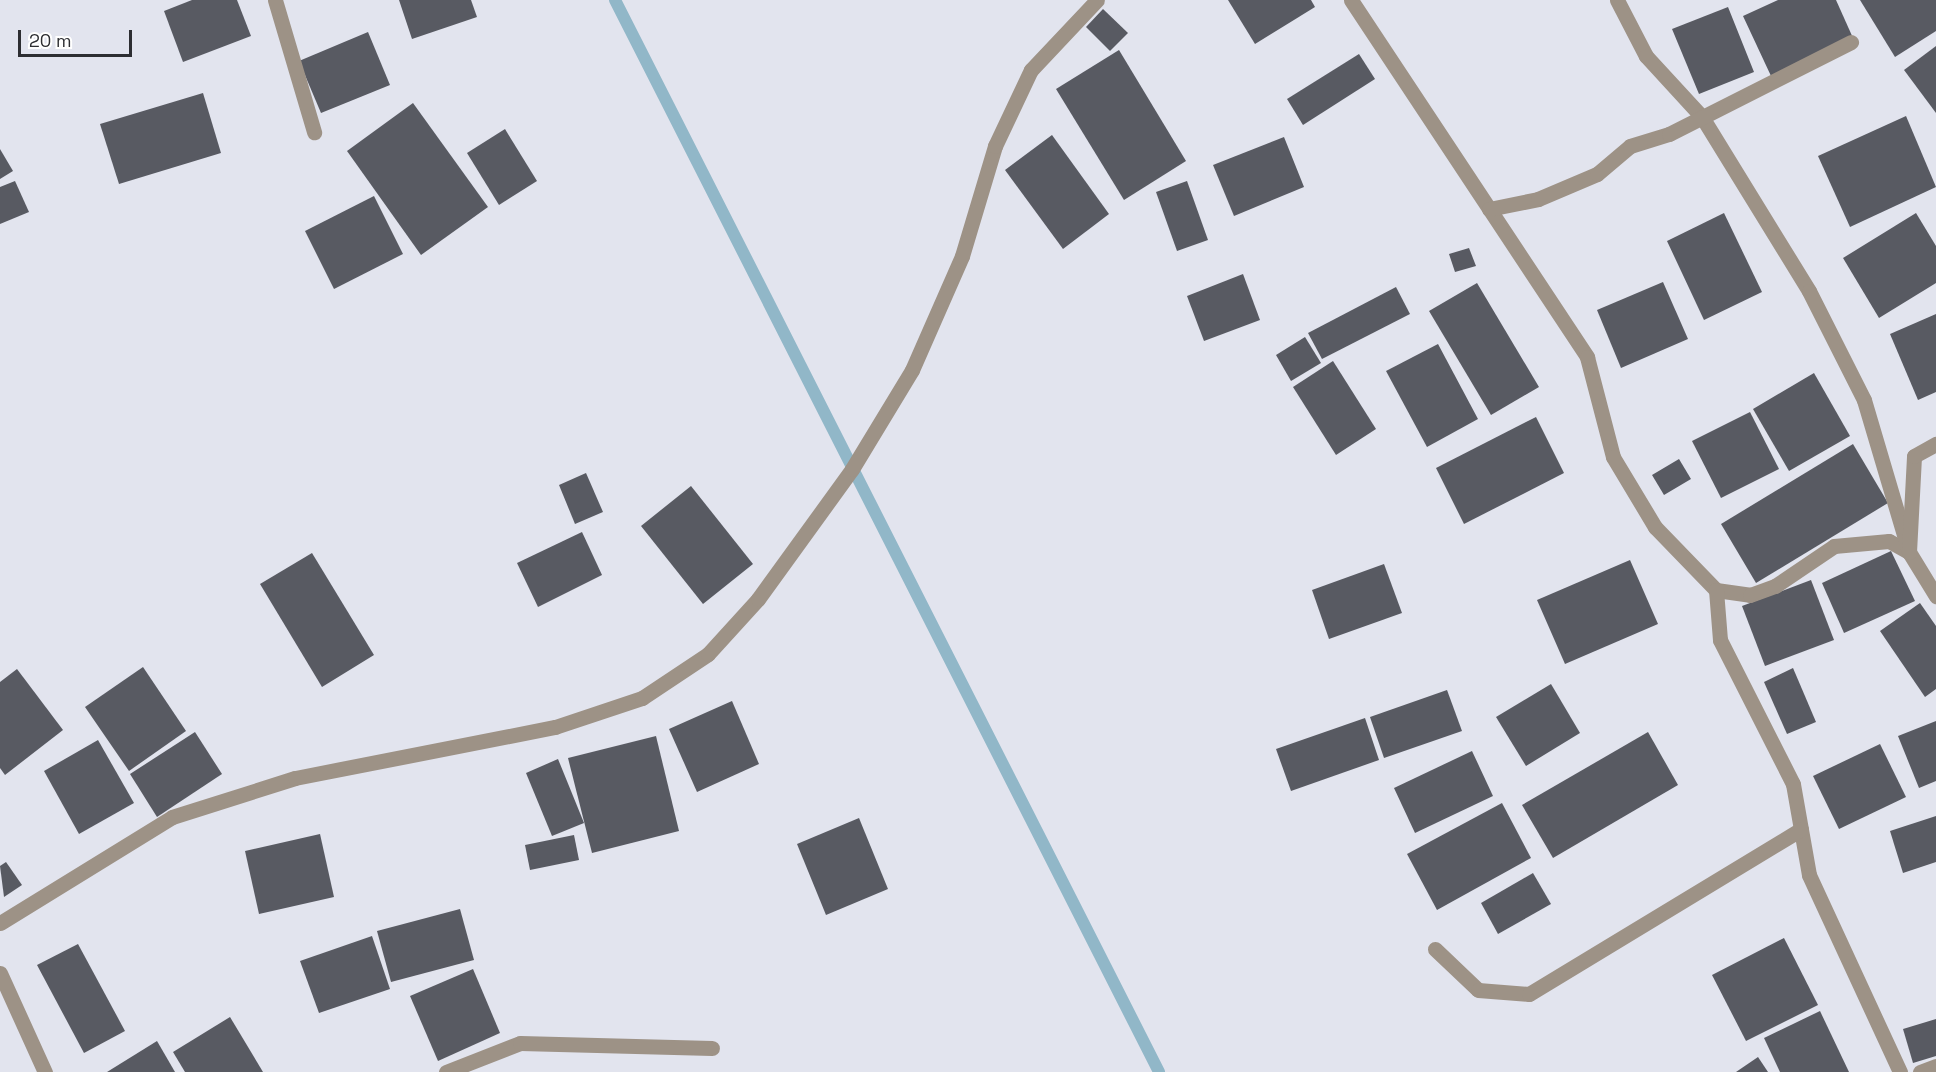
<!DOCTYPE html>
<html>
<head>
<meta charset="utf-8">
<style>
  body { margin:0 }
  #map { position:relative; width:1936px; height:1072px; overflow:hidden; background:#e2e4ee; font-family:"Space Grotesk",sans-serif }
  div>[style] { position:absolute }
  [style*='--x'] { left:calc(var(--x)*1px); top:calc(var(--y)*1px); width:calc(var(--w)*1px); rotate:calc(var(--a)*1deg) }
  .stream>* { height:12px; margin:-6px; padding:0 6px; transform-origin:6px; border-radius:6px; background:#91b7c8 }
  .building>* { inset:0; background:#585a62 }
  .minor>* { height:15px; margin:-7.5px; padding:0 7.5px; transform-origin:7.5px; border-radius:7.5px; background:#9d9286 }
  .tertiary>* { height:15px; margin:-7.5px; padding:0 7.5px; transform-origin:7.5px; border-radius:7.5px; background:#9d9286 }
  span { translate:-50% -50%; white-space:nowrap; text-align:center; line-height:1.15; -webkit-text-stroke:6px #fff; paint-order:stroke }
  .scale { position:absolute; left:18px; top:30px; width:114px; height:27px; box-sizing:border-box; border:3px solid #2d2e32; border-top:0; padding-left:8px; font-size:18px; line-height:21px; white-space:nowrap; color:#2d2e32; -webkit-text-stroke:4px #fff; paint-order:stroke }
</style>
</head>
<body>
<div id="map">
  <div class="stream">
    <div style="--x:615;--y:0;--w:1202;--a:63.09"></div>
  </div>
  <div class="building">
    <div style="clip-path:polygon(192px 0,237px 0,251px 36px,183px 62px,164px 11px)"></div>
    <div style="clip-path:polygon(399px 0,471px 0,477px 17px,412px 39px)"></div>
    <div style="clip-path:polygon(1228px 0,1311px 0,1315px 7px,1255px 44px)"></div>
    <div style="clip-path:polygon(1778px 0,1836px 0,1853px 38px,1771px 76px,1743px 16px)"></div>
    <div style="clip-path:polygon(1860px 0,1936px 0,1936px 31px,1895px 57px)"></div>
    <div style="clip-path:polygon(1728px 7px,1754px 72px,1699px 94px,1672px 29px)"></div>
    <div style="clip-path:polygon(1103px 9px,1128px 33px,1110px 51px,1086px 27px)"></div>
    <div style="clip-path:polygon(368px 32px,390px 85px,321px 113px,299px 61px)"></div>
    <div style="clip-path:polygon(1936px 46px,1936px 113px,1904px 70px)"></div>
    <div style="clip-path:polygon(1119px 50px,1186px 161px,1124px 200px,1056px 89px)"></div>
    <div style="clip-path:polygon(1359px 54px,1375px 79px,1303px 125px,1287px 99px)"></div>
    <div style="clip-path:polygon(203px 93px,221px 153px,119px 184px,100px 124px)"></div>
    <div style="clip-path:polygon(413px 103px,488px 207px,421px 255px,347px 151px)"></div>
    <div style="clip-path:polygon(1906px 116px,1936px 187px,1850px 227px,1818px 156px)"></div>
    <div style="clip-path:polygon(505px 129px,537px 181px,499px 205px,467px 153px)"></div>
    <div style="clip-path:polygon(1052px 135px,1109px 214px,1063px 249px,1005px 170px)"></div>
    <div style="clip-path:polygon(1284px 137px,1304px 187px,1234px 216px,1213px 165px)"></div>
    <div style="clip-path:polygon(0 149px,13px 171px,0 179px)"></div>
    <div style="clip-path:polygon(15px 181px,29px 212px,0 224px,0 187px)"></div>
    <div style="clip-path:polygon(1187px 181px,1208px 240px,1177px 251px,1156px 192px)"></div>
    <div style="clip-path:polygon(374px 196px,403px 254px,334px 289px,305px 231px)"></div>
    <div style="clip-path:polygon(1724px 213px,1762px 292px,1704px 320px,1667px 241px)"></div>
    <div style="clip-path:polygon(1916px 213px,1936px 246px,1936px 283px,1879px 318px,1843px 258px)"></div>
    <div style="clip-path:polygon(1469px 248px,1476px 266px,1455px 272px,1449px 254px)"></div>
    <div style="clip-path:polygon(1243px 274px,1260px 320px,1204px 341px,1187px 296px)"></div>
    <div style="clip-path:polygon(1663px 282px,1688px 339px,1621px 368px,1597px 310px)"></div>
    <div style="clip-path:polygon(1477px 283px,1539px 387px,1491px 415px,1429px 311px)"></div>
    <div style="clip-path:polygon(1396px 287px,1410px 314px,1322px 359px,1308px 333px)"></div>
    <div style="clip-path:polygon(1936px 314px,1936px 392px,1918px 400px,1890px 334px)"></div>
    <div style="clip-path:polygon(1305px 337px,1321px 363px,1291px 381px,1276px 355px)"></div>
    <div style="clip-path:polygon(1438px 344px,1478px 419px,1427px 447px,1386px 371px)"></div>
    <div style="clip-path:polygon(1333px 361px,1376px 429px,1336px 455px,1293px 387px)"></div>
    <div style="clip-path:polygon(1814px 373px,1850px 436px,1789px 471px,1753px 409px)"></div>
    <div style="clip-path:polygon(1750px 412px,1779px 469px,1721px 498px,1692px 441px)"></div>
    <div style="clip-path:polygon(1536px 417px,1564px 473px,1464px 524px,1436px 468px)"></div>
    <div style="clip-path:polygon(1853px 444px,1888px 503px,1756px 583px,1721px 524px)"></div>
    <div style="clip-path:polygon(1679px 459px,1691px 479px,1664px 495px,1652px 475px)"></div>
    <div style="clip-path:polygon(586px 473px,603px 512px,575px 524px,559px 485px)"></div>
    <div style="clip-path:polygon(691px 486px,753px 564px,703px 604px,641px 526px)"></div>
    <div style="clip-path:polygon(582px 532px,602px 575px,538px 607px,517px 563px)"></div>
    <div style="clip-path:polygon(1891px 551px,1915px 601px,1844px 633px,1822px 583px)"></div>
    <div style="clip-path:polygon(312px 553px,374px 655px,322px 687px,260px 584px)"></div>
    <div style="clip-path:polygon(1630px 560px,1658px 624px,1565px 664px,1537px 600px)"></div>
    <div style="clip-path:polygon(1384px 564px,1402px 613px,1329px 639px,1312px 590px)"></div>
    <div style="clip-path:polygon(1811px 580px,1834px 640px,1765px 666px,1742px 606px)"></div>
    <div style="clip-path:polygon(1920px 603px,1936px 626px,1936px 689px,1925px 697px,1880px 631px)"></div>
    <div style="clip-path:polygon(143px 667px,186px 731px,129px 771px,85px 707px)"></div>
    <div style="clip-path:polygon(1793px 668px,1816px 722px,1787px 734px,1764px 682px)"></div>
    <div style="clip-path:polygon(17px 669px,63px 730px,5px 775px,0 768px,0 682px)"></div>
    <div style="clip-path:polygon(1551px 684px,1580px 733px,1526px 766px,1496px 717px)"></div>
    <div style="clip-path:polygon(1447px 690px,1462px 731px,1384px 758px,1370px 717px)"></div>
    <div style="clip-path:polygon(732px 701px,759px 764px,697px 792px,669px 729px)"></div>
    <div style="clip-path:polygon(1365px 718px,1379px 760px,1291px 791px,1276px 749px)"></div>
    <div style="clip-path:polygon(1936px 721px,1936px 781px,1919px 788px,1898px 736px)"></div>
    <div style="clip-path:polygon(195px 732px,222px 774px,157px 817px,130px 774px)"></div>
    <div style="clip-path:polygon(1648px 732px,1678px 785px,1553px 858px,1522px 805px)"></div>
    <div style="clip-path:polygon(656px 736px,679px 831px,592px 853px,568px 758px)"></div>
    <div style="clip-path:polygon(98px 740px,134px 803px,79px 834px,44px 771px)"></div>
    <div style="clip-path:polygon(1880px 744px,1906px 797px,1839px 829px,1813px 776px)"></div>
    <div style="clip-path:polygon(1472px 751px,1493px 796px,1415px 833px,1394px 788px)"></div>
    <div style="clip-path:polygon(558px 759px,584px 823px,552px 836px,526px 773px)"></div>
    <div style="clip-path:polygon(1502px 803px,1531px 858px,1437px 910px,1407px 854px)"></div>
    <div style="clip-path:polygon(1936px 816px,1936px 862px,1903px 873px,1890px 831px)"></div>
    <div style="clip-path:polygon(859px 818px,888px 889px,826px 915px,797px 844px)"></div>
    <div style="clip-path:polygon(320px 834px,334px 897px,259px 914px,245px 851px)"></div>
    <div style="clip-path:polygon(574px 835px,579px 860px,530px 870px,525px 845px)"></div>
    <div style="clip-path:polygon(6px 862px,22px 885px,4px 897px,0 866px)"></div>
    <div style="clip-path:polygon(1533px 873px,1551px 904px,1498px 934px,1481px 903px)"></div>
    <div style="clip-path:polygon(460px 909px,474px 960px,391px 982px,377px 931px)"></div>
    <div style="clip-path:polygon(372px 936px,390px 989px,319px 1013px,300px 961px)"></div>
    <div style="clip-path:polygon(1784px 938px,1818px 1005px,1746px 1041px,1712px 975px)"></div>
    <div style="clip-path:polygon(78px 944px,125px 1031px,84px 1053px,37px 965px)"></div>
    <div style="clip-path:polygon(473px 969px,500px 1033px,438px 1061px,410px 996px)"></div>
    <div style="clip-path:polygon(1820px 1011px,1849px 1072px,1780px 1072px,1764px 1038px)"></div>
    <div style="clip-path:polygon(230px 1017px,263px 1072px,185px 1072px,173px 1052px)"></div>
    <div style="clip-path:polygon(1936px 1019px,1936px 1056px,1913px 1063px,1903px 1029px)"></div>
    <div style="clip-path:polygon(157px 1041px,175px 1072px,107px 1072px)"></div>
    <div style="clip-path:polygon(1758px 1057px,1768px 1072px,1736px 1072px)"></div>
  </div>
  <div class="minor">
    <div style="--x:275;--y:0;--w:138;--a:73.5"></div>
    <div style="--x:1351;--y:0;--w:428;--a:56.5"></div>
    <div style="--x:1587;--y:357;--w:103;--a:75.4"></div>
    <div style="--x:1613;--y:457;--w:82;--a:59"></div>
    <div style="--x:1655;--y:527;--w:88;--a:45.9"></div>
    <div style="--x:1716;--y:590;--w:34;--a:8"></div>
    <div style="--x:1750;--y:595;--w:27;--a:-20"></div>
    <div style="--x:1775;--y:586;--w:71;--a:-34.1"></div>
    <div style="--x:1834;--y:546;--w:55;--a:-5.2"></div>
    <div style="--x:1889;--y:541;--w:23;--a:29"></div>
    <div style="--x:1909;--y:552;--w:52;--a:58.5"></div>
    <div style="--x:1617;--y:0;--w:63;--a:62.6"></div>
    <div style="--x:1646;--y:56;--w:83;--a:47.4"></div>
    <div style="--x:1702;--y:117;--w:204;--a:58.4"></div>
    <div style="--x:1809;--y:291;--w:122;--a:63.2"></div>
    <div style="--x:1864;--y:400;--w:159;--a:73.5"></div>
    <div style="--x:1909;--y:552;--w:96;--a:-87"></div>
    <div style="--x:1914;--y:456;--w:25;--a:-29"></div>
    <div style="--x:1489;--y:209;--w:50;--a:-11.5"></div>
    <div style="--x:1538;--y:199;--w:64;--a:-23"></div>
    <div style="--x:1597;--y:174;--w:43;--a:-40.3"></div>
    <div style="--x:1630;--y:146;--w:41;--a:-17.1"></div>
    <div style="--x:1669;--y:134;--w:204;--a:-26.8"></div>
    <div style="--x:1716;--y:590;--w:50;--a:85.4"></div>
    <div style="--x:1720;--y:640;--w:161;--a:63.1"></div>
    <div style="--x:1793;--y:784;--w:92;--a:80"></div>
    <div style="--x:1809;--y:875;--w:217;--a:65.2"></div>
    <div style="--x:0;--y:923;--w:202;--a:-31.6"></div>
    <div style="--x:172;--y:817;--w:129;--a:-17.6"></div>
    <div style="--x:295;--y:778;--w:265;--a:-11.1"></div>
    <div style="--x:555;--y:727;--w:92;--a:-18.4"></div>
    <div style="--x:642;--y:698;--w:79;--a:-33.7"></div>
    <div style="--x:708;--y:654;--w:74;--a:-47.7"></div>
    <div style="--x:758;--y:599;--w:160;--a:-54.1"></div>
    <div style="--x:852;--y:469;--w:116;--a:-58.8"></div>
    <div style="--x:912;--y:370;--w:124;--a:-66.3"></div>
    <div style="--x:962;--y:256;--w:115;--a:-73.3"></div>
    <div style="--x:995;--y:146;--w:84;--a:-64.7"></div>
    <div style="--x:1031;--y:70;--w:96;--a:-46.7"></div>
    <div style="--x:1435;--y:949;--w:59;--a:43.6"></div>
    <div style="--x:1478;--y:990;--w:51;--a:4.5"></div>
    <div style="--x:1529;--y:994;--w:318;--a:-31.2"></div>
    <div style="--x:446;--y:1072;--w:79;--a:-21.4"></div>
    <div style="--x:520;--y:1043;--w:192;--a:1.5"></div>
    <div style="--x:1920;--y:1072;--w:17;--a:-21"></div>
  </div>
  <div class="tertiary">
    <div style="--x:0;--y:973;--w:109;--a:65.6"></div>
  </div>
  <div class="scale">20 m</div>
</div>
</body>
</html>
